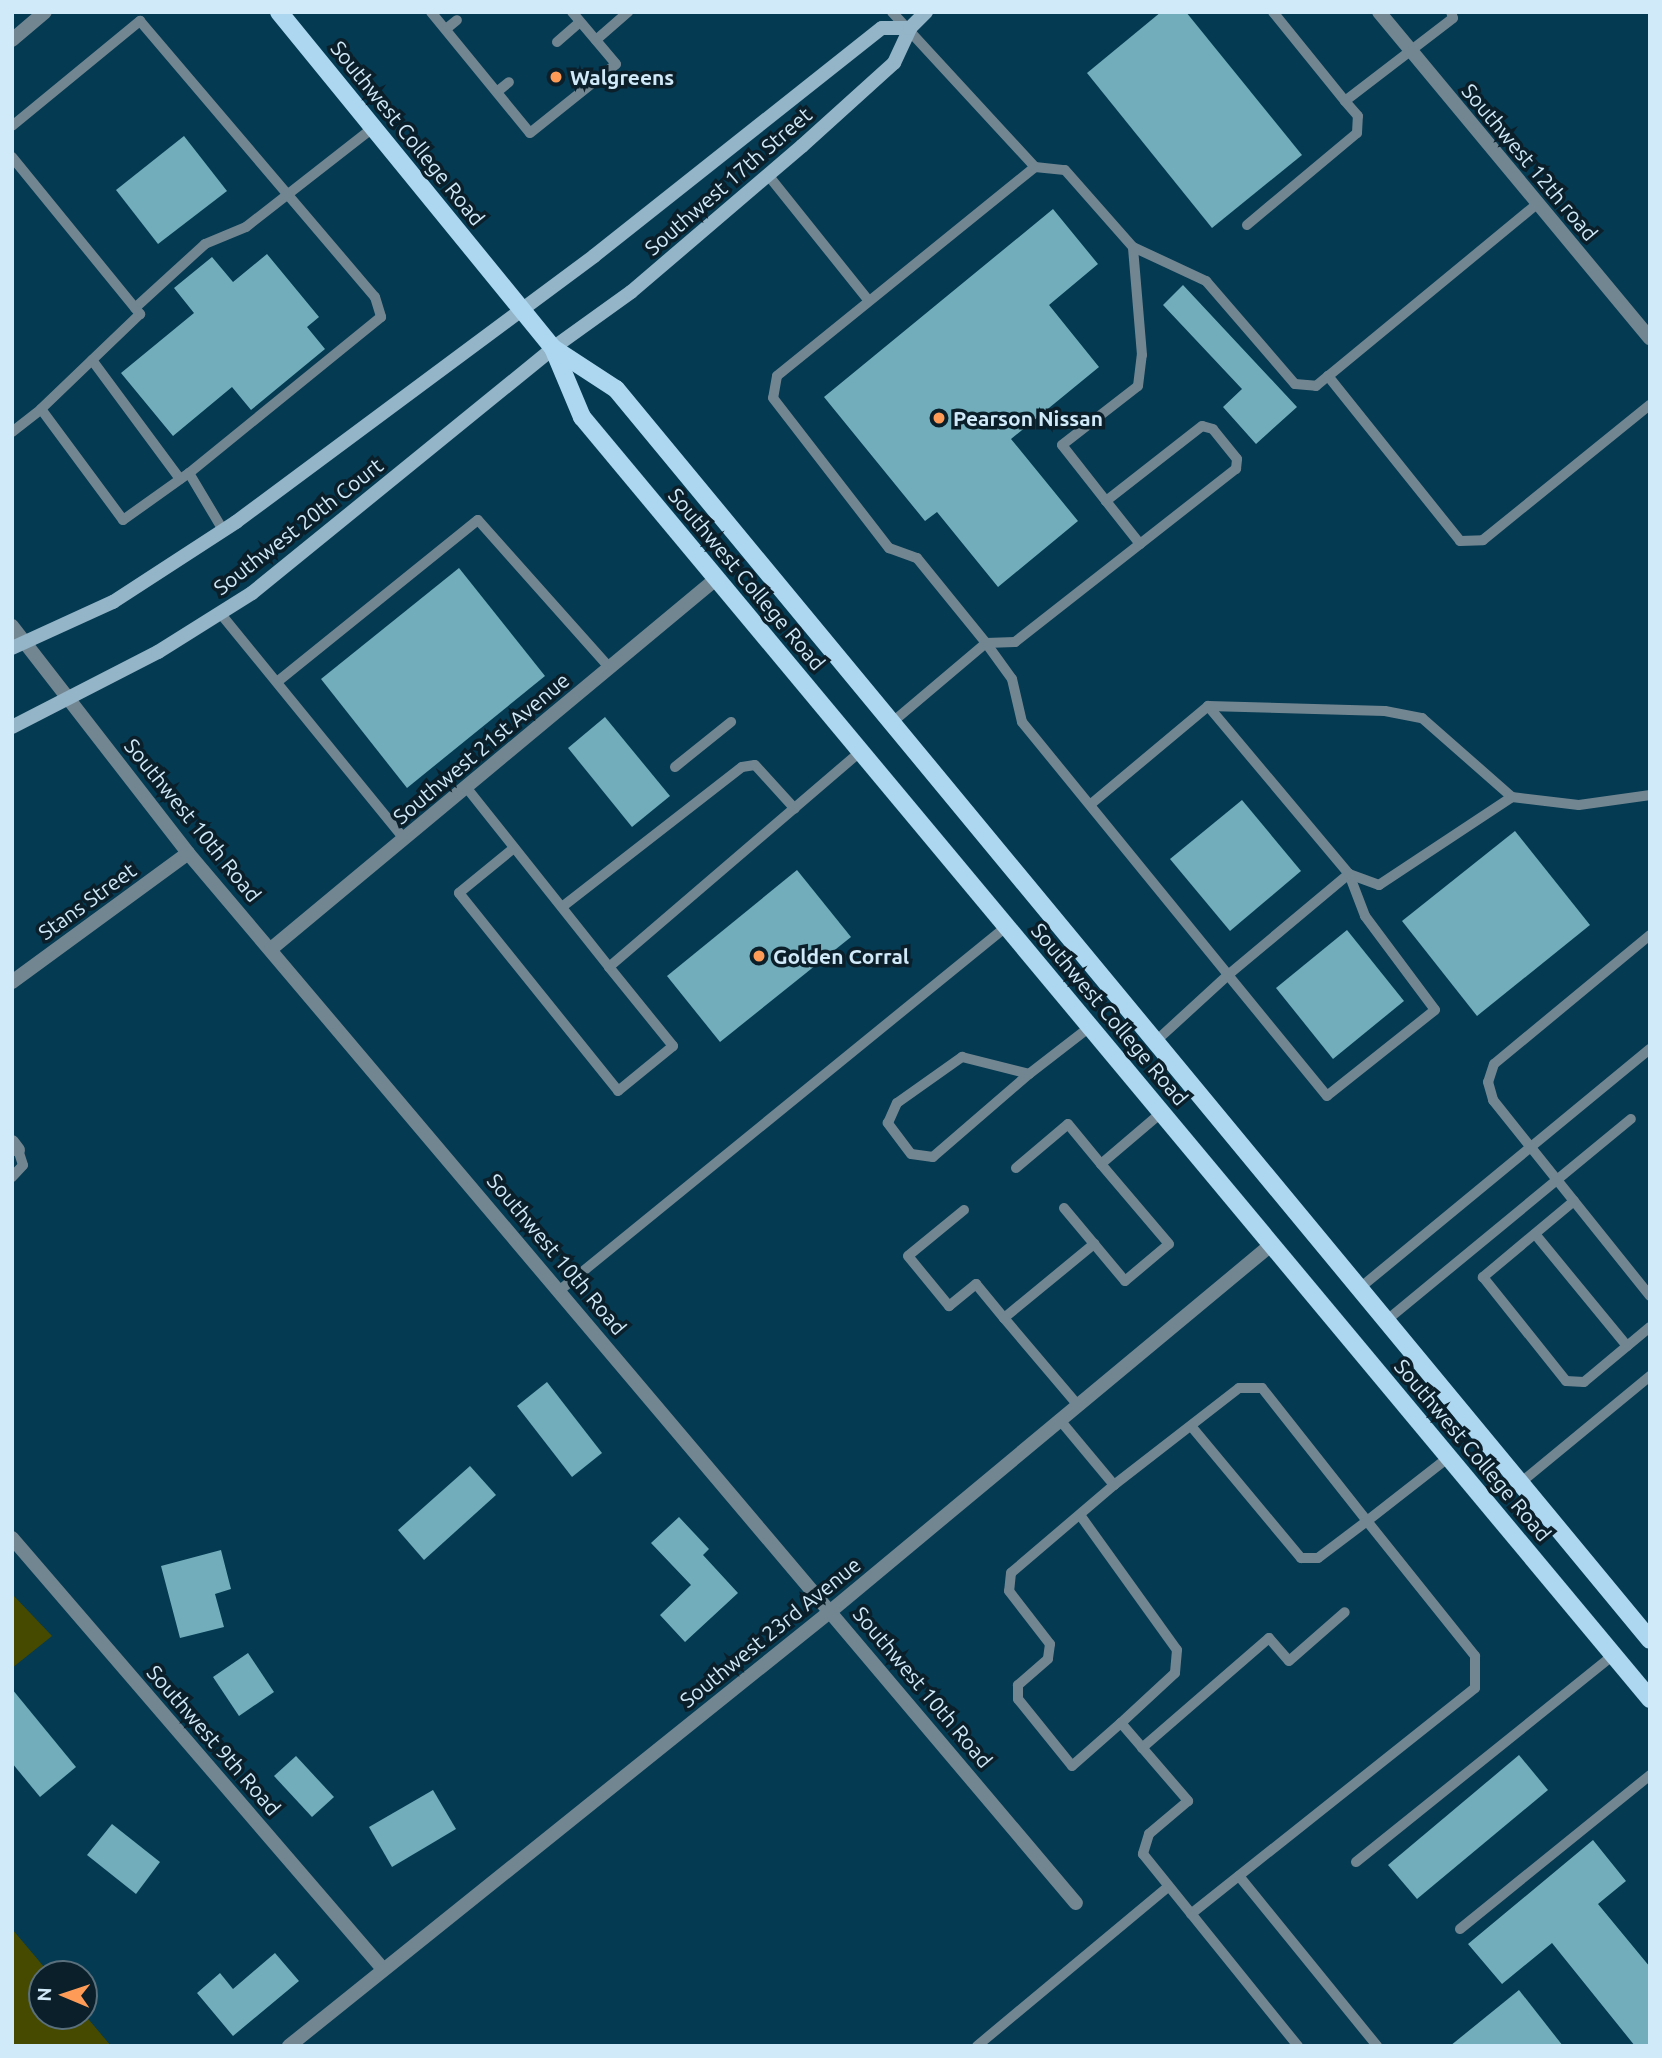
<!DOCTYPE html>
<html>
<head>
<meta charset="utf-8">
<style>
  body { margin:0 }
  #map { position:relative; width:1662px; height:2058px; overflow:hidden; background:#043a52; font-family:Ubuntu,sans-serif }
  div>[style] { position:absolute }
  [style*='--x'] { left:calc(var(--x)*1px); top:calc(var(--y)*1px); width:calc(var(--w)*1px); rotate:calc(var(--a)*1deg) }
  .green>* { inset:0; background:#464a00 }
  .building>* { inset:0; background:#71adbb }
  .lane>* { height:10px; margin:-5px; padding:0 5px; transform-origin:5px; border-radius:5px; background:#728692 }
  .street>* { height:14px; margin:-7px; padding:0 7px; transform-origin:7px; border-radius:7px; background:#728692 }
  .secondary>* { height:14px; margin:-7px; padding:0 7px; transform-origin:7px; border-radius:7px; background:#94b4c7 }
  .primary>* { height:18px; margin:-9px; padding:0 9px; transform-origin:9px; border-radius:9px; background:#add7f0 }
  .dots>* { width:19px; height:19px; translate:-50% -50%; box-sizing:border-box; border:4px solid #0b1f2a; border-radius:50% }
  span { translate:-50% -50%; white-space:nowrap; text-align:center; line-height:1.15; -webkit-text-stroke:7px #0b1f2a; paint-order:stroke }
  .poi-label { font-size:21px; color:#d1eaf9; font-weight:700 }
  .left { translate:0 -50%; text-align:left }
  .street-label { font-size:21px; color:#d1eaf9 }
  .frame { position:absolute; inset:0; border:14px solid #d1eaf9; pointer-events:none }
  .north { position:absolute; left:28px; top:1960px; width:70px; height:70px; box-sizing:border-box; background:#0b1f2a; border:2px solid #5a707d; border-radius:50%; rotate:272deg; font-size:19px; font-weight:700; line-height:28px; text-align:center; color:#d1eaf9 }
  .north::after { content:''; display:block; margin:auto; width:24px; height:32px; background:#fe9c57; clip-path:polygon(50% 0,100% 100%,50% 72%,0 100%) }
</style>
</head>
<body>
<div id="map">
  <div class="green">
    <div style="clip-path:polygon(12px 1594px,52px 1636px,12px 1668px)"></div>
    <div style="clip-path:polygon(12px 1929px,50px 1974px,42px 1974px,42px 2016px,84px 2014px,111px 2046px,12px 2046px)"></div>
  </div>
  <div class="building">
    <div style="clip-path:polygon(1161px 12px,1186px 12px,1302px 155px,1212px 228px,1087px 73px)"></div>
    <div style="clip-path:polygon(184px 136px,227px 191px,158px 244px,116px 190px)"></div>
    <div style="clip-path:polygon(1053px 209px,1098px 264px,1049px 305px,1099px 367px,1011px 439px,1078px 521px,998px 587px,937px 512px,925px 521px,824px 397px)"></div>
    <div style="clip-path:polygon(267px 254px,319px 317px,307px 327px,325px 349px,251px 410px,232px 387px,173px 436px,121px 373px,194px 313px,174px 288px,212px 257px,233px 282px)"></div>
    <div style="clip-path:polygon(1183px 285px,1297px 407px,1256px 444px,1223px 407px,1242px 389px,1163px 305px)"></div>
    <div style="clip-path:polygon(459px 568px,545px 676px,407px 788px,321px 679px)"></div>
    <div style="clip-path:polygon(605px 717px,670px 796px,632px 827px,568px 748px)"></div>
    <div style="clip-path:polygon(1242px 800px,1301px 871px,1230px 931px,1170px 859px)"></div>
    <div style="clip-path:polygon(1515px 831px,1590px 925px,1477px 1016px,1402px 921px)"></div>
    <div style="clip-path:polygon(797px 870px,851px 937px,720px 1042px,667px 976px)"></div>
    <div style="clip-path:polygon(1347px 930px,1404px 1001px,1333px 1059px,1276px 988px)"></div>
    <div style="clip-path:polygon(547px 1382px,602px 1453px,572px 1477px,517px 1406px)"></div>
    <div style="clip-path:polygon(470px 1466px,496px 1495px,424px 1560px,398px 1530px)"></div>
    <div style="clip-path:polygon(679px 1517px,709px 1549px,703px 1555px,738px 1593px,685px 1642px,660px 1615px,691px 1585px,651px 1543px)"></div>
    <div style="clip-path:polygon(221px 1550px,231px 1589px,215px 1594px,224px 1627px,180px 1638px,161px 1566px)"></div>
    <div style="clip-path:polygon(248px 1653px,274px 1692px,239px 1716px,213px 1677px)"></div>
    <div style="clip-path:polygon(12px 1689px,76px 1767px,40px 1797px,12px 1763px)"></div>
    <div style="clip-path:polygon(1519px 1755px,1548px 1790px,1417px 1899px,1388px 1865px)"></div>
    <div style="clip-path:polygon(296px 1756px,334px 1797px,312px 1817px,274px 1776px)"></div>
    <div style="clip-path:polygon(433px 1790px,456px 1829px,392px 1867px,369px 1827px)"></div>
    <div style="clip-path:polygon(112px 1824px,160px 1862px,136px 1894px,87px 1855px)"></div>
    <div style="clip-path:polygon(1593px 1840px,1626px 1881px,1598px 1904px,1650px 1967px,1650px 2046px,1635px 2046px,1552px 1943px,1502px 1984px,1468px 1944px)"></div>
    <div style="clip-path:polygon(275px 1953px,299px 1981px,233px 2036px,197px 1993px,220px 1973px,233px 1989px)"></div>
    <div style="clip-path:polygon(1519px 1990px,1563px 2046px,1450px 2046px)"></div>
  </div>
  <div class="lane">
    <div style="--x:431;--y:12;--w:156;--a:50.7"></div>
    <div style="--x:530;--y:133;--w:110;--a:-38.7"></div>
    <div style="--x:616;--y:64;--w:68;--a:-130.2"></div>
    <div style="--x:892;--y:12;--w:211;--a:47.3"></div>
    <div style="--x:1035;--y:167;--w:30;--a:6"></div>
    <div style="--x:1065;--y:170;--w:103;--a:48.6"></div>
    <div style="--x:1133;--y:247;--w:81;--a:25"></div>
    <div style="--x:1206;--y:281;--w:136;--a:49.2"></div>
    <div style="--x:1295;--y:384;--w:21;--a:5"></div>
    <div style="--x:1316;--y:386;--w:16;--a:-40"></div>
    <div style="--x:1273;--y:12;--w:114;--a:51"></div>
    <div style="--x:1345;--y:101;--w:136;--a:-37.5"></div>
    <div style="--x:1453;--y:18;--w:6;--a:-108"></div>
    <div style="--x:446;--y:29;--w:14;--a:-39"></div>
    <div style="--x:596;--y:40;--w:43;--a:-41.2"></div>
    <div style="--x:557;--y:42;--w:30;--a:-41"></div>
    <div style="--x:498;--y:91;--w:14;--a:-39"></div>
    <div style="--x:12;--y:126;--w:166;--a:-39.4"></div>
    <div style="--x:140;--y:21;--w:362;--a:49.6"></div>
    <div style="--x:375;--y:297;--w:21;--a:73"></div>
    <div style="--x:381;--y:317;--w:247;--a:140.9"></div>
    <div style="--x:12;--y:157;--w:203;--a:50.8"></div>
    <div style="--x:140;--y:314;--w:137;--a:136.2"></div>
    <div style="--x:1035;--y:167;--w:332;--a:141"></div>
    <div style="--x:777;--y:376;--w:22;--a:100"></div>
    <div style="--x:773;--y:398;--w:190;--a:52.3"></div>
    <div style="--x:889;--y:548;--w:30;--a:20"></div>
    <div style="--x:917;--y:558;--w:109;--a:50.9"></div>
    <div style="--x:986;--y:643;--w:44;--a:54.2"></div>
    <div style="--x:1012;--y:679;--w:44;--a:76.9"></div>
    <div style="--x:1022;--y:722;--w:326;--a:50.8"></div>
    <div style="--x:1228;--y:975;--w:96;--a:137.5"></div>
    <div style="--x:768;--y:175;--w:161;--a:51.3"></div>
    <div style="--x:1537;--y:204;--w:271;--a:140.5"></div>
    <div style="--x:1328;--y:376;--w:211;--a:51.3"></div>
    <div style="--x:1460;--y:541;--w:23;--a:-2"></div>
    <div style="--x:1483;--y:540;--w:215;--a:-39"></div>
    <div style="--x:1247;--y:225;--w:143;--a:-39.9"></div>
    <div style="--x:1357;--y:133;--w:17;--a:-87"></div>
    <div style="--x:1358;--y:116;--w:20;--a:-131"></div>
    <div style="--x:135;--y:308;--w:95;--a:-42.4"></div>
    <div style="--x:205;--y:244;--w:44;--a:-22.5"></div>
    <div style="--x:246;--y:227;--w:162;--a:-38"></div>
    <div style="--x:92;--y:360;--w:148;--a:53.5"></div>
    <div style="--x:12;--y:432;--w:37;--a:-38"></div>
    <div style="--x:41;--y:409;--w:138;--a:53.5"></div>
    <div style="--x:123;--y:520;--w:81;--a:-35.5"></div>
    <div style="--x:189;--y:473;--w:66;--a:59.2"></div>
    <div style="--x:1106;--y:501;--w:55;--a:51.7"></div>
    <div style="--x:220;--y:613;--w:291;--a:50.8"></div>
    <div style="--x:277;--y:682;--w:258;--a:-38.9"></div>
    <div style="--x:478;--y:520;--w:198;--a:48.3"></div>
    <div style="--x:1208;--y:706;--w:219;--a:50"></div>
    <div style="--x:1349;--y:874;--w:45;--a:69.1"></div>
    <div style="--x:1365;--y:916;--w:117;--a:53.3"></div>
    <div style="--x:1435;--y:1010;--w:138;--a:141.5"></div>
    <div style="--x:1327;--y:1096;--w:156;--a:-129.3"></div>
    <div style="--x:1228;--y:975;--w:158;--a:-39.9"></div>
    <div style="--x:1349;--y:874;--w:32;--a:20"></div>
    <div style="--x:1379;--y:885;--w:159;--a:-33.5"></div>
    <div style="--x:889;--y:725;--w:127;--a:-40.2"></div>
    <div style="--x:986;--y:643;--w:29;--a:-2"></div>
    <div style="--x:1015;--y:642;--w:281;--a:-38.1"></div>
    <div style="--x:1236;--y:469;--w:10;--a:-84"></div>
    <div style="--x:1237;--y:459;--w:38;--a:-129"></div>
    <div style="--x:1213;--y:429;--w:11;--a:-165"></div>
    <div style="--x:1202;--y:426;--w:122;--a:142"></div>
    <div style="--x:1106;--y:501;--w:71;--a:-128.2"></div>
    <div style="--x:1062;--y:445;--w:96;--a:-37.8"></div>
    <div style="--x:1138;--y:386;--w:31;--a:-83"></div>
    <div style="--x:1142;--y:355;--w:108;--a:-94.8"></div>
    <div style="--x:675;--y:767;--w:72;--a:-38.8"></div>
    <div style="--x:466;--y:787;--w:230;--a:51.5"></div>
    <div style="--x:609;--y:967;--w:332;--a:-40.6"></div>
    <div style="--x:1091;--y:804;--w:153;--a:-39.9"></div>
    <div style="--x:1208;--y:706;--w:177;--a:1.6"></div>
    <div style="--x:1385;--y:711;--w:38;--a:11"></div>
    <div style="--x:1422;--y:718;--w:120;--a:41.3"></div>
    <div style="--x:1512;--y:797;--w:67;--a:6.8"></div>
    <div style="--x:1579;--y:805;--w:72;--a:-8"></div>
    <div style="--x:514;--y:848;--w:71;--a:140.7"></div>
    <div style="--x:459;--y:893;--w:254;--a:51.2"></div>
    <div style="--x:618;--y:1091;--w:71;--a:-39.3"></div>
    <div style="--x:673;--y:1046;--w:102;--a:-129"></div>
    <div style="--x:562;--y:907;--w:228;--a:-37.9"></div>
    <div style="--x:742;--y:767;--w:13;--a:-9"></div>
    <div style="--x:755;--y:765;--w:59;--a:47.7"></div>
    <div style="--x:1650;--y:935;--w:202;--a:140.4"></div>
    <div style="--x:1494;--y:1064;--w:19;--a:108"></div>
    <div style="--x:1488;--y:1082;--w:19;--a:74"></div>
    <div style="--x:1493;--y:1100;--w:251;--a:51.3"></div>
    <div style="--x:1029;--y:1074;--w:127;--a:139.2"></div>
    <div style="--x:933;--y:1157;--w:22;--a:-172"></div>
    <div style="--x:911;--y:1154;--w:39;--a:-127"></div>
    <div style="--x:888;--y:1123;--w:22;--a:-66"></div>
    <div style="--x:897;--y:1103;--w:80;--a:-35.3"></div>
    <div style="--x:962;--y:1057;--w:69;--a:14.2"></div>
    <div style="--x:1029;--y:1074;--w:78;--a:-37.7"></div>
    <div style="--x:1016;--y:1168;--w:68;--a:-40.2"></div>
    <div style="--x:1068;--y:1124;--w:52;--a:50.5"></div>
    <div style="--x:12;--y:1177;--w:16;--a:-47"></div>
    <div style="--x:23;--y:1165;--w:16;--a:-108"></div>
    <div style="--x:1574;--y:1201;--w:119;--a:140.1"></div>
    <div style="--x:1483;--y:1277;--w:133;--a:51.4"></div>
    <div style="--x:1566;--y:1381;--w:18;--a:3"></div>
    <div style="--x:1584;--y:1382;--w:86;--a:-39.8"></div>
    <div style="--x:1064;--y:1208;--w:95;--a:50.1"></div>
    <div style="--x:1125;--y:1281;--w:57;--a:-40.1"></div>
    <div style="--x:1169;--y:1244;--w:105;--a:-130.4"></div>
    <div style="--x:1101;--y:1164;--w:80;--a:-40.4"></div>
    <div style="--x:964;--y:1210;--w:72;--a:140.6"></div>
    <div style="--x:908;--y:1256;--w:65;--a:50.6"></div>
    <div style="--x:949;--y:1306;--w:35;--a:-39"></div>
    <div style="--x:976;--y:1284;--w:44;--a:50.5"></div>
    <div style="--x:1004;--y:1318;--w:117;--a:-39.4"></div>
    <div style="--x:1535;--y:1234;--w:145;--a:50.6"></div>
    <div style="--x:1361;--y:1287;--w:374;--a:-39.5"></div>
    <div style="--x:560;--y:1290;--w:576;--a:-39.16"></div>
    <div style="--x:1004;--y:1318;--w:113;--a:49.7"></div>
    <div style="--x:1387;--y:1320;--w:316;--a:-39.5"></div>
    <div style="--x:1059;--y:1419;--w:86;--a:50.2"></div>
    <div style="--x:1114;--y:1485;--w:158;--a:-37.8"></div>
    <div style="--x:1239;--y:1388;--w:23;--a:0"></div>
    <div style="--x:1262;--y:1388;--w:169;--a:51.7"></div>
    <div style="--x:1367;--y:1521;--w:104;--a:-38"></div>
    <div style="--x:1191;--y:1426;--w:172;--a:50.2"></div>
    <div style="--x:1301;--y:1558;--w:17;--a:0"></div>
    <div style="--x:1318;--y:1558;--w:61;--a:-37.1"></div>
    <div style="--x:1367;--y:1521;--w:173;--a:51.3"></div>
    <div style="--x:1475;--y:1656;--w:32;--a:90"></div>
    <div style="--x:1475;--y:1688;--w:363;--a:141.5"></div>
    <div style="--x:1519;--y:1484;--w:170;--a:-39.5"></div>
    <div style="--x:1114;--y:1485;--w:135;--a:139.5"></div>
    <div style="--x:1011;--y:1573;--w:18;--a:96"></div>
    <div style="--x:1009;--y:1591;--w:67;--a:52.3"></div>
    <div style="--x:1050;--y:1644;--w:15;--a:98"></div>
    <div style="--x:1048;--y:1659;--w:40;--a:139"></div>
    <div style="--x:1018;--y:1685;--w:14;--a:90"></div>
    <div style="--x:1018;--y:1699;--w:86;--a:51.1"></div>
    <div style="--x:1072;--y:1766;--w:65;--a:-41.3"></div>
    <div style="--x:1121;--y:1723;--w:103;--a:49.3"></div>
    <div style="--x:1188;--y:1801;--w:51;--a:139.8"></div>
    <div style="--x:1149;--y:1834;--w:21;--a:107"></div>
    <div style="--x:1143;--y:1854;--w:247;--a:51.1"></div>
    <div style="--x:1080;--y:1515;--w:166;--a:54.3"></div>
    <div style="--x:1177;--y:1650;--w:23;--a:95"></div>
    <div style="--x:1175;--y:1673;--w:74;--a:137.2"></div>
    <div style="--x:1142;--y:1748;--w:168;--a:-40.9"></div>
    <div style="--x:1269;--y:1638;--w:30;--a:49"></div>
    <div style="--x:1289;--y:1661;--w:74;--a:-41.2"></div>
    <div style="--x:1356;--y:1862;--w:330;--a:-38.8"></div>
    <div style="--x:1239;--y:1876;--w:219;--a:50.9"></div>
    <div style="--x:1460;--y:1929;--w:245;--a:-39"></div>
    <div style="--x:977;--y:2046;--w:249;--a:-39.8"></div>
  </div>
  <div class="street">
    <div style="--x:1379;--y:12;--w:424;--a:50.3"></div>
    <div style="--x:12;--y:40;--w:43;--a:-40.3"></div>
    <div style="--x:12;--y:626;--w:287;--a:52.2"></div>
    <div style="--x:188;--y:853;--w:1375;--a:49.78"></div>
    <div style="--x:271;--y:949;--w:580;--a:-39.75"></div>
    <div style="--x:12;--y:982;--w:218;--a:-36.2"></div>
    <div style="--x:12;--y:1142;--w:10;--a:53"></div>
    <div style="--x:12;--y:1538;--w:569;--a:49.28"></div>
    <div style="--x:289;--y:2046;--w:696;--a:-38.76"></div>
    <div style="--x:832;--y:1610;--w:572;--a:-39.75"></div>
  </div>
  <div class="secondary">
    <div style="--x:12;--y:648;--w:111;--a:-24.5"></div>
    <div style="--x:113;--y:602;--w:147;--a:-33"></div>
    <div style="--x:236;--y:522;--w:446;--a:-36.6"></div>
    <div style="--x:594;--y:256;--w:367;--a:-38.4"></div>
    <div style="--x:882;--y:28;--w:28;--a:0"></div>
    <div style="--x:12;--y:727;--w:164;--a:-27.2"></div>
    <div style="--x:158;--y:652;--w:111;--a:-32.1"></div>
    <div style="--x:252;--y:593;--w:388;--a:-39.1"></div>
    <div style="--x:553;--y:348;--w:96;--a:-35.7"></div>
    <div style="--x:631;--y:292;--w:225;--a:-40.5"></div>
    <div style="--x:802;--y:146;--w:124;--a:-42.1"></div>
    <div style="--x:894;--y:63;--w:38;--a:-65"></div>
    <div style="--x:910;--y:28;--w:23;--a:-45"></div>
  </div>
  <div class="primary">
    <div style="--x:279;--y:12;--w:434;--a:50.8"></div>
    <div style="--x:553;--y:348;--w:75;--a:67.2"></div>
    <div style="--x:582;--y:417;--w:1669;--a:50.2"></div>
    <div style="--x:553;--y:348;--w:75;--a:33.1"></div>
    <div style="--x:616;--y:389;--w:1623;--a:50.42"></div>
  </div>
  <div class="dots">
    <div style="left:556px;top:77px;background:#fe9c57"></div>
    <div style="left:939px;top:418px;background:#fe9c57"></div>
    <div style="left:759px;top:956px;background:#fe9c57"></div>
  </div>
  <div class="poi-label">
    <span class="left" style="left:570px;top:77px">Walgreens</span>
    <span class="left" style="left:953px;top:418px">Pearson Nissan</span>
    <span class="left" style="left:773px;top:956px">Golden Corral</span>
  </div>
  <div class="street-label">
    <span style="left:408px;top:133px;rotate:51deg">Southwest College Road</span>
    <span style="left:1530px;top:162px;rotate:50deg">Southwest 12th road</span>
    <span style="left:728px;top:181px;rotate:-41deg">Southwest 17th Street</span>
    <span style="left:298px;top:526px;rotate:-38deg">Southwest 20th Court</span>
    <span style="left:747px;top:579px;rotate:50deg">Southwest College Road</span>
    <span style="left:481px;top:748px;rotate:-40deg">Southwest 21st Avenue</span>
    <span style="left:193px;top:820px;rotate:51deg">Southwest 10th Road</span>
    <span style="left:87px;top:901px;rotate:-36deg">Stans Street</span>
    <span style="left:1110px;top:1014px;rotate:50deg">Southwest College Road</span>
    <span style="left:557px;top:1254px;rotate:50deg">Southwest 10th Road</span>
    <span style="left:1473px;top:1450px;rotate:50deg">Southwest College Road</span>
    <span style="left:770px;top:1632px;rotate:-39deg">Southwest 23rd Avenue</span>
    <span style="left:923px;top:1687px;rotate:50deg">Southwest 10th Road</span>
    <span style="left:214px;top:1740px;rotate:49deg">Southwest 9th Road</span>
  </div>
  <div class="frame"></div>
  <div class="north">N</div>
</div>
</body>
</html>
